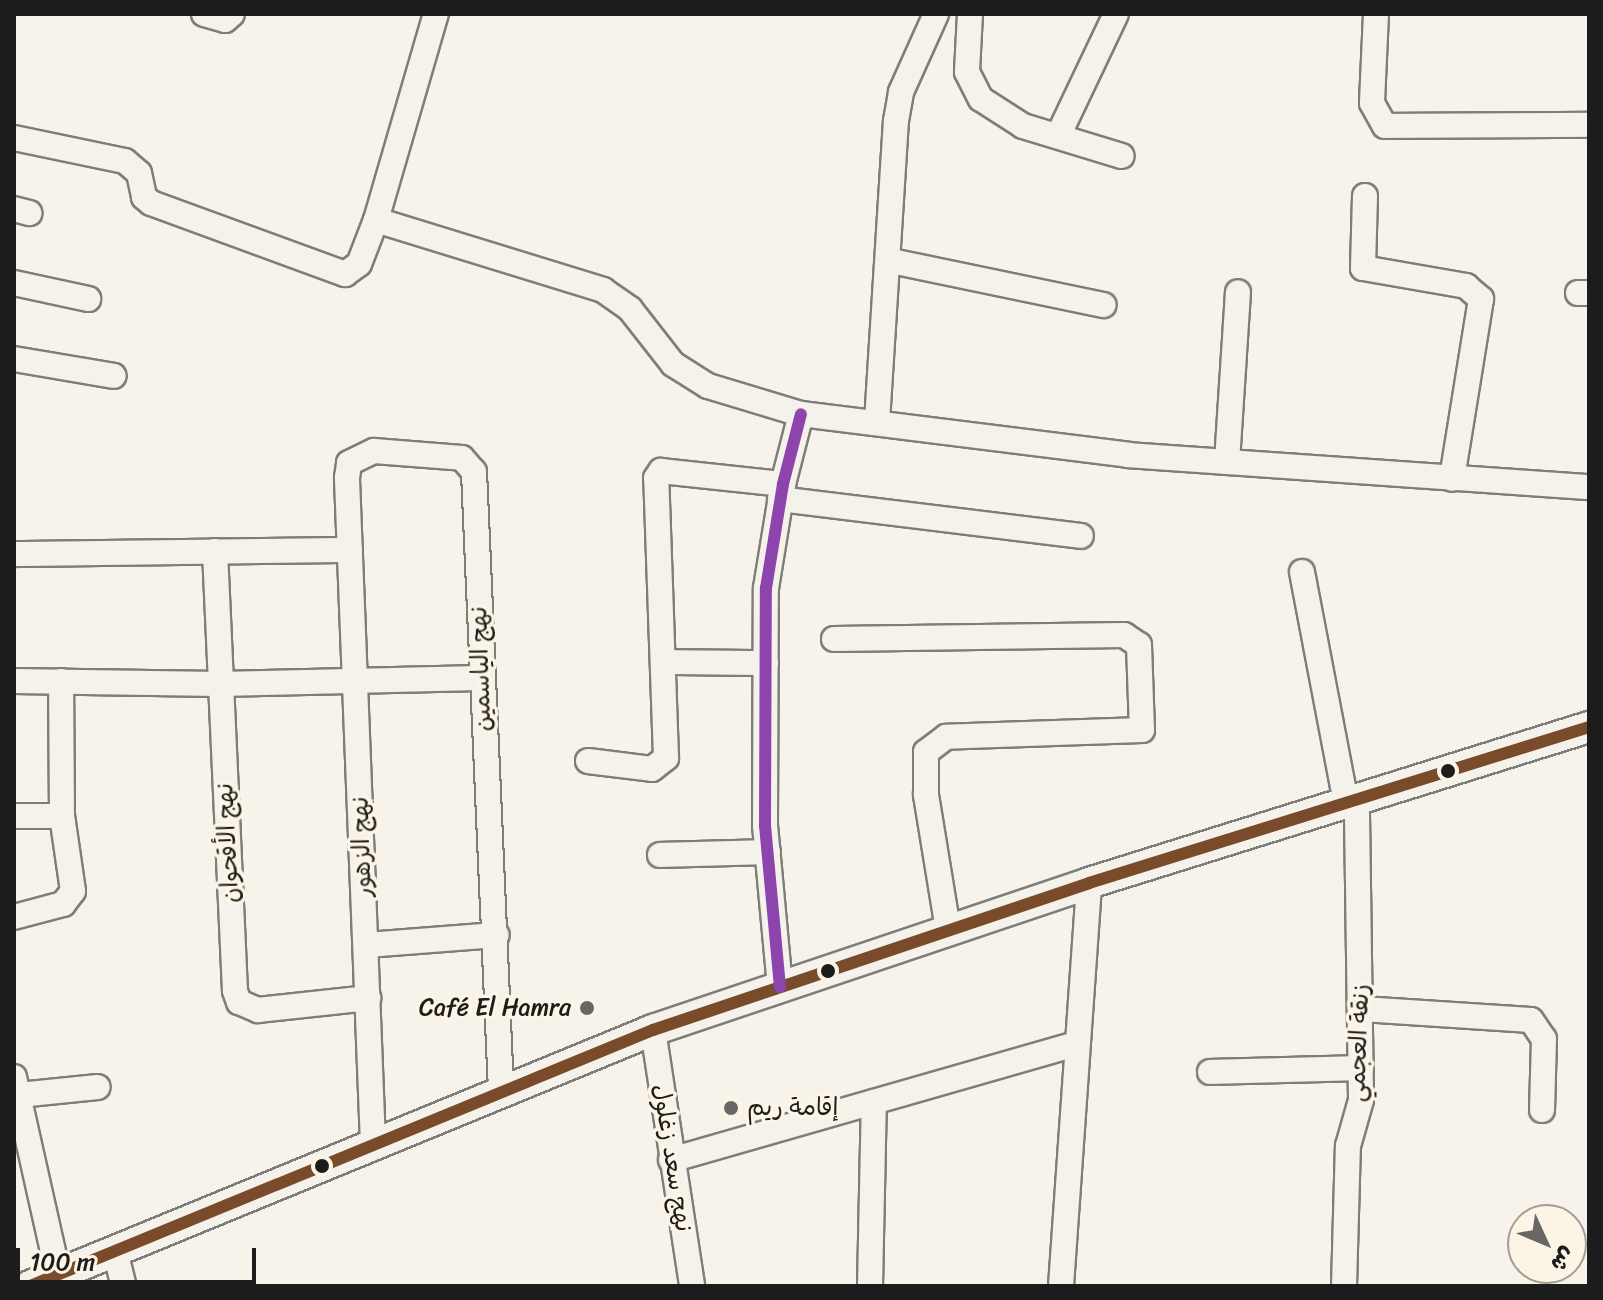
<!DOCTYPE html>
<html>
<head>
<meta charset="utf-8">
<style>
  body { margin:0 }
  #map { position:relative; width:1603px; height:1300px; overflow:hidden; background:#f7f3ea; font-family:Sriracha,"Playpen Sans Arabic",sans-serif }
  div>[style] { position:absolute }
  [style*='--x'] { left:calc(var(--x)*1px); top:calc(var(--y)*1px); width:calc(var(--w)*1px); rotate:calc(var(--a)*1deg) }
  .roads { filter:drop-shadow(2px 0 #7f7d79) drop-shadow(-2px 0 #7f7d79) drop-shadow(0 2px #7f7d79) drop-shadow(0 -2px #7f7d79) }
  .minor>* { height:24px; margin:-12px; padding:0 12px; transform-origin:12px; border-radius:12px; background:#f5f2ec }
  .major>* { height:30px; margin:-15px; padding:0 15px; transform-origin:15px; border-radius:15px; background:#f5f2ec }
  .bus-1>* { height:12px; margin:-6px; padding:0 6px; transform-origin:6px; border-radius:6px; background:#7a4b2a }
  .bus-2>* { height:12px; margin:-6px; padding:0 6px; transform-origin:6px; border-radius:6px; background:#8e44ad }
  .dots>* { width:22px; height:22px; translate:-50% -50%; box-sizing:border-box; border:4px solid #fcf5e5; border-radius:50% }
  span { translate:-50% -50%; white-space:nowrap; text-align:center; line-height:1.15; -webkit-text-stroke:7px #fcf5e5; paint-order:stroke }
  .street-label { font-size:24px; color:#1c1c1c }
  .poi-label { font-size:24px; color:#1c1c1c }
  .right { translate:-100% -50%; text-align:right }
  .left { translate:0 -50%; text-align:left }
  .frame { position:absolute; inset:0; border:16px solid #1c1c1c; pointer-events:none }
  .north { position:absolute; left:1507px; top:1204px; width:80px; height:80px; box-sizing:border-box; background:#fcf5e5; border:2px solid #a29e95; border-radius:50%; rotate:134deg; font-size:22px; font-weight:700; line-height:32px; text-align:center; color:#1c1c1c }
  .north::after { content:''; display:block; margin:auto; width:28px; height:36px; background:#696764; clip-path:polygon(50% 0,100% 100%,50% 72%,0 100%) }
  .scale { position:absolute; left:16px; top:1248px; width:240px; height:36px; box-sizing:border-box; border:4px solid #1c1c1c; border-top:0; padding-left:10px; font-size:24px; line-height:28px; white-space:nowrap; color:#1c1c1c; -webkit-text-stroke:6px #fcf5e5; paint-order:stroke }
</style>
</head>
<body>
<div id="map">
  <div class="roads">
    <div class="minor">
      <div style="--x:204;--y:14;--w:22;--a:16"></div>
      <div style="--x:225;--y:20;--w:9;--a:-41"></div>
      <div style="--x:970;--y:14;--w:58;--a:93"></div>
      <div style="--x:967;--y:72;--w:30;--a:63"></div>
      <div style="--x:981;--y:99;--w:50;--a:32.7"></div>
      <div style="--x:1023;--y:126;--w:103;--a:16.9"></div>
      <div style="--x:1376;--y:14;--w:89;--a:92.6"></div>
      <div style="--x:1372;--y:103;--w:26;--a:61"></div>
      <div style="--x:1385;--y:126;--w:204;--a:-0.3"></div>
      <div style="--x:1058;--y:136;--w:135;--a:-64.6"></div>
      <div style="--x:14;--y:138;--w:113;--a:11.7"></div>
      <div style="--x:125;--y:161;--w:18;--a:41"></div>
      <div style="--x:139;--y:173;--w:25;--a:78"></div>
      <div style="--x:144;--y:197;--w:9;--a:41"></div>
      <div style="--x:151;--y:203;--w:207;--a:20.1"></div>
      <div style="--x:345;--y:274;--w:17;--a:-36"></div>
      <div style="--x:359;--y:264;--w:47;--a:-68.9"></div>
      <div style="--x:376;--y:220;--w:238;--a:17.1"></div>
      <div style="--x:603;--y:290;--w:33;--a:35"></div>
      <div style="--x:630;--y:309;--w:70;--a:52"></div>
      <div style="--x:673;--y:364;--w:41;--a:32.2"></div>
      <div style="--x:708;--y:386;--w:97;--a:16.8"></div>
      <div style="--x:801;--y:414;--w:330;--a:7.1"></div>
      <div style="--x:1128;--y:455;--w:462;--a:4"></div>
      <div style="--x:1365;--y:196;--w:72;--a:91.6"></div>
      <div style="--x:1363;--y:268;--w:105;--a:9.9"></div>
      <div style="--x:1466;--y:286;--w:20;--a:41"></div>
      <div style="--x:1481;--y:299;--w:182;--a:99.2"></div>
      <div style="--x:14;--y:209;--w:16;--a:15"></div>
      <div style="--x:376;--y:220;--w:215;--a:-73.8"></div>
      <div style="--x:891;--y:261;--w:217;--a:11.7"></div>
      <div style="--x:14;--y:283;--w:76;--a:12.2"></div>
      <div style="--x:1578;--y:293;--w:11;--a:0"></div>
      <div style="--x:14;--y:359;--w:101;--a:9.6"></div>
      <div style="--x:877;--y:422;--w:302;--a:-86.4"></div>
      <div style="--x:896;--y:121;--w:29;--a:-80"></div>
      <div style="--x:901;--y:92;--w:85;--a:-65.8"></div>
      <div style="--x:1227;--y:462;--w:170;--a:-86.3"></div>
      <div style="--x:780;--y:499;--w:303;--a:7"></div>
      <div style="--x:215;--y:551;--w:440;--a:87.4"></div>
      <div style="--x:235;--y:991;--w:12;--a:70"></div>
      <div style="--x:239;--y:1002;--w:21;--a:23"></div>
      <div style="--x:258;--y:1010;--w:111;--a:-6.2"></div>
      <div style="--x:14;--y:554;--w:336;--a:-0.7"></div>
      <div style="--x:1302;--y:572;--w:234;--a:79.2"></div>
      <div style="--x:834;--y:639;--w:290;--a:-0.8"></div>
      <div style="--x:1124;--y:635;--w:18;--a:34"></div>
      <div style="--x:1139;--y:645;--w:85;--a:88"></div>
      <div style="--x:1142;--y:730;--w:196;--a:178"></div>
      <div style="--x:946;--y:737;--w:25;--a:143"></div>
      <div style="--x:926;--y:752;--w:43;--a:90"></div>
      <div style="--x:926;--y:795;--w:136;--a:80.7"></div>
      <div style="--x:664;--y:662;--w:102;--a:0.6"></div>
      <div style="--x:14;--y:681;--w:206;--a:0.8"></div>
      <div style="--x:220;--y:684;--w:260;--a:-1.3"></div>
      <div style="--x:588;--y:761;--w:64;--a:7.1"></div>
      <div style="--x:652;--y:769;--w:18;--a:-38"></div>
      <div style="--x:666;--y:758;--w:280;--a:-92"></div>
      <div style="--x:656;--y:478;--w:9;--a:-54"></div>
      <div style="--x:661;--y:471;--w:123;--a:6.1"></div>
      <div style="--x:14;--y:816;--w:48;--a:0"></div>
      <div style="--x:660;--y:855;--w:108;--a:-1.6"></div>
      <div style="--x:14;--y:917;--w:51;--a:-14.9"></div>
      <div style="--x:63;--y:904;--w:16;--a:-52"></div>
      <div style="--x:73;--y:891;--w:76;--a:-98.3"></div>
      <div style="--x:62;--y:816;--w:135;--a:-90.4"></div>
      <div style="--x:366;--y:945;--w:131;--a:-4.4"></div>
      <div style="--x:780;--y:987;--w:162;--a:-95.3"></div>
      <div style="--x:765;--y:826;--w:238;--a:-89.8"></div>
      <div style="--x:766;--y:588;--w:105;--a:-80.7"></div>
      <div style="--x:783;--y:484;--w:72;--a:-75.6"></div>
      <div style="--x:1362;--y:1009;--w:169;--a:3.7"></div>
      <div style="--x:1531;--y:1020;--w:23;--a:56"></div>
      <div style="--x:1544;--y:1039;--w:71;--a:91.6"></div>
      <div style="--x:653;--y:1030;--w:259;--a:81.3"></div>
      <div style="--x:1210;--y:1072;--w:151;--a:-1.5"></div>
      <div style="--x:14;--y:1077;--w:202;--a:77.4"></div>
      <div style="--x:19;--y:1095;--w:79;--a:-5.8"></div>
      <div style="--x:373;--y:1144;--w:667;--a:-92.24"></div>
      <div style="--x:347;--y:478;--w:15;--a:-82"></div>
      <div style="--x:349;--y:463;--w:28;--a:-26"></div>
      <div style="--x:374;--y:451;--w:88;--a:4.5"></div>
      <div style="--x:462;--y:458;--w:18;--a:49"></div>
      <div style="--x:474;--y:472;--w:619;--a:87.5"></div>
      <div style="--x:671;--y:1160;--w:420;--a:-16"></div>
      <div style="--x:115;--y:1251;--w:36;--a:76"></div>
      <div style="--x:870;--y:1286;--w:184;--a:-88.8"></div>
      <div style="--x:1061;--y:1286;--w:404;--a:-86"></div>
      <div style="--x:1344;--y:1286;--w:140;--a:-88.4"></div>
      <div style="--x:1348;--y:1146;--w:48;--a:-74.2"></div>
      <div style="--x:1361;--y:1100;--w:301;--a:-90.8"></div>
    </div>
    <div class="major">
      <div style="--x:30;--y:1286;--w:674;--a:-22.34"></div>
      <div style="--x:653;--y:1030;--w:460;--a:-18.6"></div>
      <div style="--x:1089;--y:883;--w:524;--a:-17.33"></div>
    </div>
  </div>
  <div class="bus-1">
    <div style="--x:30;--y:1286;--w:674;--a:-22.34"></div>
    <div style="--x:653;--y:1030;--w:460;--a:-18.6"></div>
    <div style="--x:1089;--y:883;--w:524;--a:-17.33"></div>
  </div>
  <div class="bus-2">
    <div style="--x:780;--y:987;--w:162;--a:-95.3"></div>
    <div style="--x:765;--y:826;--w:238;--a:-89.8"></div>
    <div style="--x:766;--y:588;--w:105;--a:-80.7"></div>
    <div style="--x:783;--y:484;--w:72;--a:-75.6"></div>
  </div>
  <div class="dots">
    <div style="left:1448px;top:771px;background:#1c1c1c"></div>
    <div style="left:828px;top:971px;background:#1c1c1c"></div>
    <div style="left:587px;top:1008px;background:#696764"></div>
    <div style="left:731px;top:1108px;background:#696764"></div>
    <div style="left:322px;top:1166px;background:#1c1c1c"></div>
  </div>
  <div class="street-label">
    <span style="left:481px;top:669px;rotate:-92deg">نهج الياسمين</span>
    <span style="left:228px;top:843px;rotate:-93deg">نهج الأقحوان</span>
    <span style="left:362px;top:847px;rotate:-92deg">نهج الزهور</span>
    <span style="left:1359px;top:1043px;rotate:-88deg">زنقة العجمي</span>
    <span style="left:672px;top:1158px;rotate:81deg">نهج سعد زغلول</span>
  </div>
  <div class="poi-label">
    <span class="right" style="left:571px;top:1008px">Café El Hamra</span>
    <span class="left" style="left:747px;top:1108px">إقامة ريم</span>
  </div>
  <div class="frame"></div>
  <div class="north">ش</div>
  <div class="scale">100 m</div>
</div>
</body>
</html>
